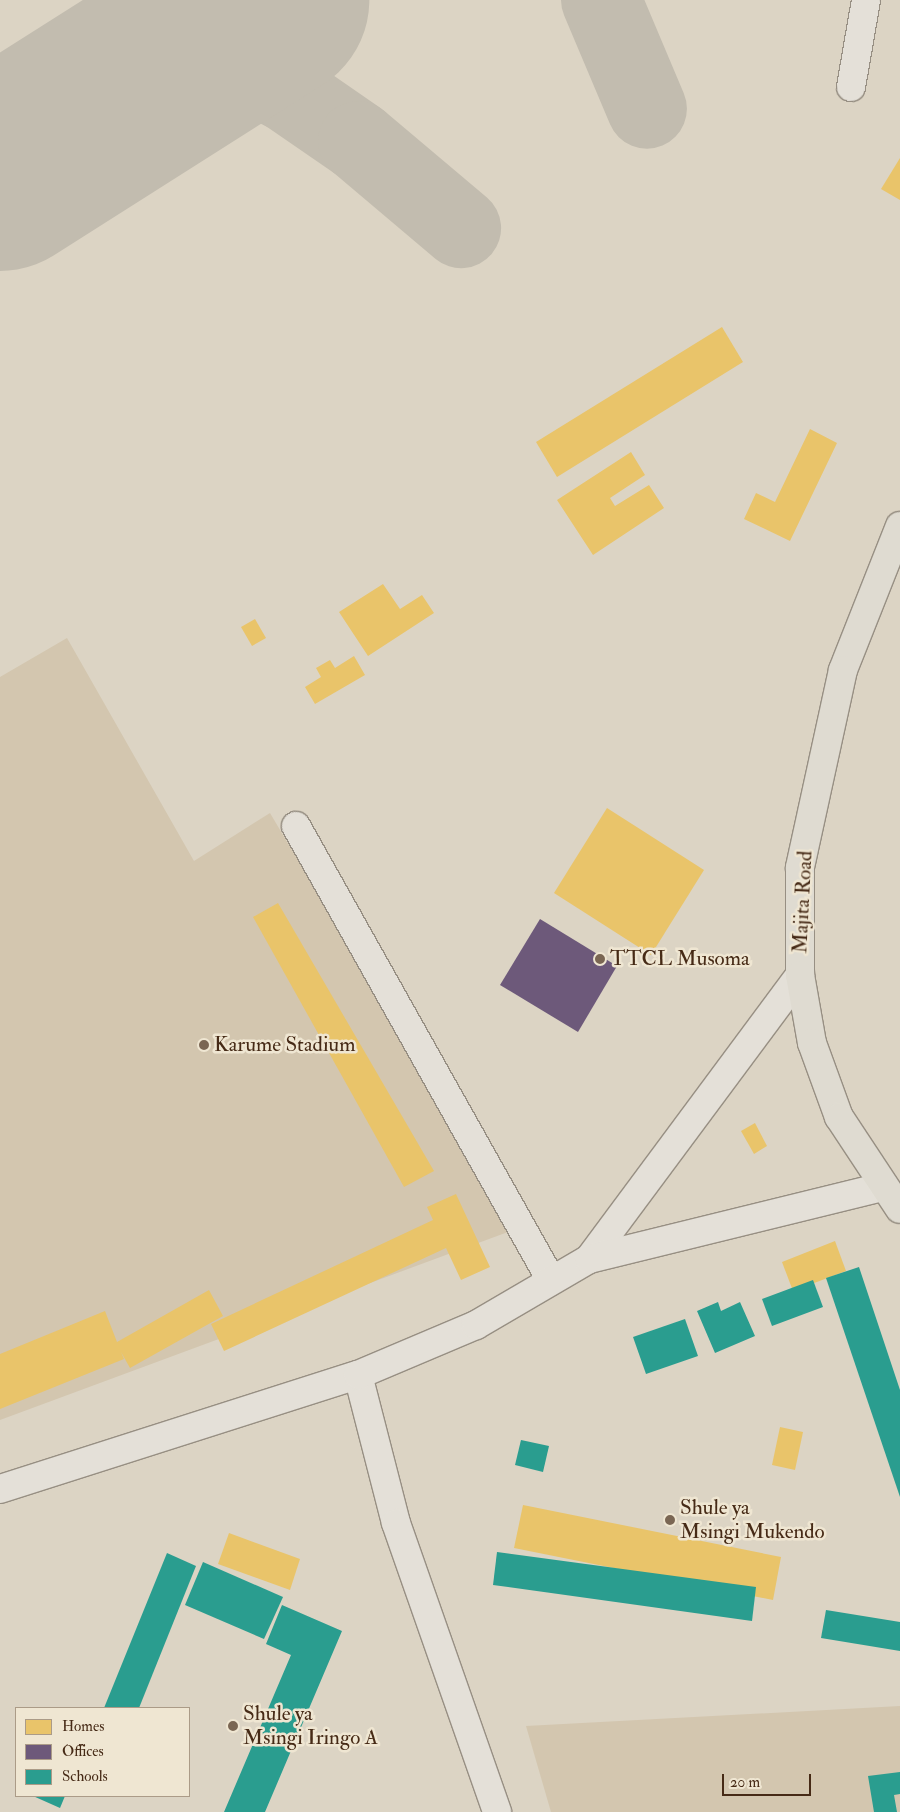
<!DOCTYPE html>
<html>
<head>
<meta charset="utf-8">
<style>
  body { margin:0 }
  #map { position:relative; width:900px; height:1812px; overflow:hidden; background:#dcd4c4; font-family:"IM FELL Double Pica",serif }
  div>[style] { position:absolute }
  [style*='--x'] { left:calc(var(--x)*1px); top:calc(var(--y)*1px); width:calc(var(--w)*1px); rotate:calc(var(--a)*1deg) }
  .green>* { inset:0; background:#d3c6af }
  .homes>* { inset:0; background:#e9c46a }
  .offices>* { inset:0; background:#6d597a }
  .schools>* { inset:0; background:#2a9d8f }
  .taxiway>* { height:80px; margin:-40px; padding:0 40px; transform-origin:40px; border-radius:40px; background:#c2bcaf }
  .runway>* { height:200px; margin:-100px; padding:0 100px; transform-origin:100px; border-radius:100px; background:#c2bcaf }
  .roads { filter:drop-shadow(1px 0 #978f83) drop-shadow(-1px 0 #978f83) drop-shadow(0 1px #978f83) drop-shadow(0 -1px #978f83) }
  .minor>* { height:28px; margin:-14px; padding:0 14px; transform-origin:14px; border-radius:14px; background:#e4e0d8 }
  .major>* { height:28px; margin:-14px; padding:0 14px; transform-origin:14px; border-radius:14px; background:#dfdbd1 }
  .dots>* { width:14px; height:14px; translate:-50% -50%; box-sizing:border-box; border:2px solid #efe6d2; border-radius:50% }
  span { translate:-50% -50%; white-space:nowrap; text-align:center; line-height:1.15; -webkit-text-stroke:5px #efe6d2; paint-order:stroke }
  .street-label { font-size:21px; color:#462a16 }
  .poi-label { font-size:21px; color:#462a16 }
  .left { translate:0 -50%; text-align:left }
  .legend { position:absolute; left:15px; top:1707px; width:175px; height:90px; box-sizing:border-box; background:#efe6d2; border:1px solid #ab9b87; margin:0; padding:6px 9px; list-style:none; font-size:15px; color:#462a16 }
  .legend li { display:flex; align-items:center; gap:10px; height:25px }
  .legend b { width:25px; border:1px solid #ab9b87 }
  .scale { position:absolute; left:722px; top:1774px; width:89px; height:22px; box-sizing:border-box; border:2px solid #462a16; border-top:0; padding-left:6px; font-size:15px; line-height:18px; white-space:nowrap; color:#462a16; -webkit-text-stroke:4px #efe6d2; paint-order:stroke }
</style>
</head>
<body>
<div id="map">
  <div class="green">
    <div style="clip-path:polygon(67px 638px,194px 861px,270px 813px,516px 1229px,0 1420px,0 677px)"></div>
    <div style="clip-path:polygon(900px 1706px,900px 1812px,551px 1812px,526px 1726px)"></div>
  </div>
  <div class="homes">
    <div style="clip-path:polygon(900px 158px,900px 200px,881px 189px)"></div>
    <div style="clip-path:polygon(722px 327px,743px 362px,557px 477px,536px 442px)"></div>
    <div style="clip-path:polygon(810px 429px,837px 443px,790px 541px,744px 519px,756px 493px,775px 502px)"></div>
    <div style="clip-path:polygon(631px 452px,645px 475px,610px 498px,615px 506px,649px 485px,664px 508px,593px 555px,557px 500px)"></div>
    <div style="clip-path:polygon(383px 584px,400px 609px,422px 595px,434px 613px,368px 656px,339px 612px)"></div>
    <div style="clip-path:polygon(255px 619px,266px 638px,252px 646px,241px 627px)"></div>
    <div style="clip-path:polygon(354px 656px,365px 675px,315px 704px,305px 687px,321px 677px,316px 668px,330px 660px,335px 668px)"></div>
    <div style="clip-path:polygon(607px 808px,704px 870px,651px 955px,554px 893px)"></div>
    <div style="clip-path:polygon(278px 903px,434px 1171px,404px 1187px,253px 917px)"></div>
    <div style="clip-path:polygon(755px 1123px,767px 1146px,754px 1154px,741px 1131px)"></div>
    <div style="clip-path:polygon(456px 1194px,490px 1267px,461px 1280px,446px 1248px,224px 1351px,211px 1324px,433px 1220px,427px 1207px)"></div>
    <div style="clip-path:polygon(835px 1241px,846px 1271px,793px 1291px,782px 1262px)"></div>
    <div style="clip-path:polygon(209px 1290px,223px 1316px,130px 1368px,121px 1352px,124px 1359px,0 1409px,0 1354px,105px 1311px,117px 1342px)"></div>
    <div style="clip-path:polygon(780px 1427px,803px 1432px,795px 1470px,772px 1465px)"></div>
    <div style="clip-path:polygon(523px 1505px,781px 1557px,773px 1600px,514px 1548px)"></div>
    <div style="clip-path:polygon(229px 1533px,300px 1559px,290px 1590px,218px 1564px)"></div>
  </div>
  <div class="offices">
    <div style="clip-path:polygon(540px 919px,617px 966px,578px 1032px,500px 985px)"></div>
  </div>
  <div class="schools">
    <div style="clip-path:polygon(859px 1267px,900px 1390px,900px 1497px,826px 1278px)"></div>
    <div style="clip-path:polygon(813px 1280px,823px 1307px,772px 1326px,762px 1299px)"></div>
    <div style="clip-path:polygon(718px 1302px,721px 1311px,740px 1302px,755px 1336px,715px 1353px,697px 1311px)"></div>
    <div style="clip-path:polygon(685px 1319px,698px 1356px,646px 1374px,633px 1337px)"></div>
    <div style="clip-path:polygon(521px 1440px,549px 1446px,543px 1472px,515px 1465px)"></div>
    <div style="clip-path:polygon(497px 1552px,756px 1587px,752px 1621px,493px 1585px)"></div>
    <div style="clip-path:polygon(167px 1553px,196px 1566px,139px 1708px,104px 1708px)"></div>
    <div style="clip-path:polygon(203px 1562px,283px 1597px,264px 1639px,185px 1605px)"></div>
    <div style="clip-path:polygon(282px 1605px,342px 1631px,265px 1812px,224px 1812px,291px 1655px,266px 1644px)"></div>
    <div style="clip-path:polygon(826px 1610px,900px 1622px,900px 1651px,821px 1638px)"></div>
    <div style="clip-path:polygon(900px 1772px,900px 1794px,894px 1795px,897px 1812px,874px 1812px,868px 1776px)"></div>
    <div style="clip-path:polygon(33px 1796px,65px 1796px,60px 1808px)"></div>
  </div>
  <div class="taxiway">
    <div style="--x:601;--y:0;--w:118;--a:67.1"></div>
    <div style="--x:180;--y:57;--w:60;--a:10.6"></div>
    <div style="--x:239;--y:68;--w:54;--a:26.6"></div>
    <div style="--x:287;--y:92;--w:86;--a:34.6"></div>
    <div style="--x:358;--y:141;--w:135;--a:40.2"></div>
  </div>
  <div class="runway">
    <div style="--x:0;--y:171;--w:319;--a:-32.4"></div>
  </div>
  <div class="roads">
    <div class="minor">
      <div style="--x:851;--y:87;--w:88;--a:-80.2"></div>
      <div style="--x:296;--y:826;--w:521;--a:60.68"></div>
      <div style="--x:589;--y:1259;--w:354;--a:-53.4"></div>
      <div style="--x:358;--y:1375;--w:153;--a:75.6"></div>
      <div style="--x:396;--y:1523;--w:306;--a:70.7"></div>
      <div style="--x:0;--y:1489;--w:376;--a:-17.7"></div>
      <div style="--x:358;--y:1375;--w:128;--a:-23"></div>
      <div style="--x:476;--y:1325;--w:131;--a:-30.3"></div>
      <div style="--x:589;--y:1259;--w:302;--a:-13.8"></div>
    </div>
    <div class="major">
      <div style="--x:900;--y:526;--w:155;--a:111.6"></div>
      <div style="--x:843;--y:670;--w:203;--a:102.3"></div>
      <div style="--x:800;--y:868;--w:107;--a:90"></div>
      <div style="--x:800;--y:975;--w:69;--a:80"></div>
      <div style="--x:812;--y:1043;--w:79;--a:70"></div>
      <div style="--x:839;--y:1117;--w:110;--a:56.5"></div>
    </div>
  </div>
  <div class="dots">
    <div style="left:600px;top:959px;background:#7a6653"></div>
    <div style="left:204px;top:1045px;background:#7a6653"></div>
    <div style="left:670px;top:1520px;background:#7a6653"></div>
    <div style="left:233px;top:1726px;background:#7a6653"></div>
  </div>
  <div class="street-label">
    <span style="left:803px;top:902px;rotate:-87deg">Majita Road</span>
  </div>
  <div class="poi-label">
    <span class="left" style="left:610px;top:959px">TTCL Musoma</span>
    <span class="left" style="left:214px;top:1045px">Karume Stadium</span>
    <span class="left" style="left:680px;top:1520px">Shule ya<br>Msingi Mukendo</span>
    <span class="left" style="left:243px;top:1726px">Shule ya<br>Msingi Iringo A</span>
  </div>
  <ul class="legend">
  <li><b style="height:14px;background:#e9c46a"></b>Homes</li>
  <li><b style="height:14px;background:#6d597a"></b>Offices</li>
  <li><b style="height:14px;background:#2a9d8f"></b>Schools</li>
  </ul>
  <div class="scale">20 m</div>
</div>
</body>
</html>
